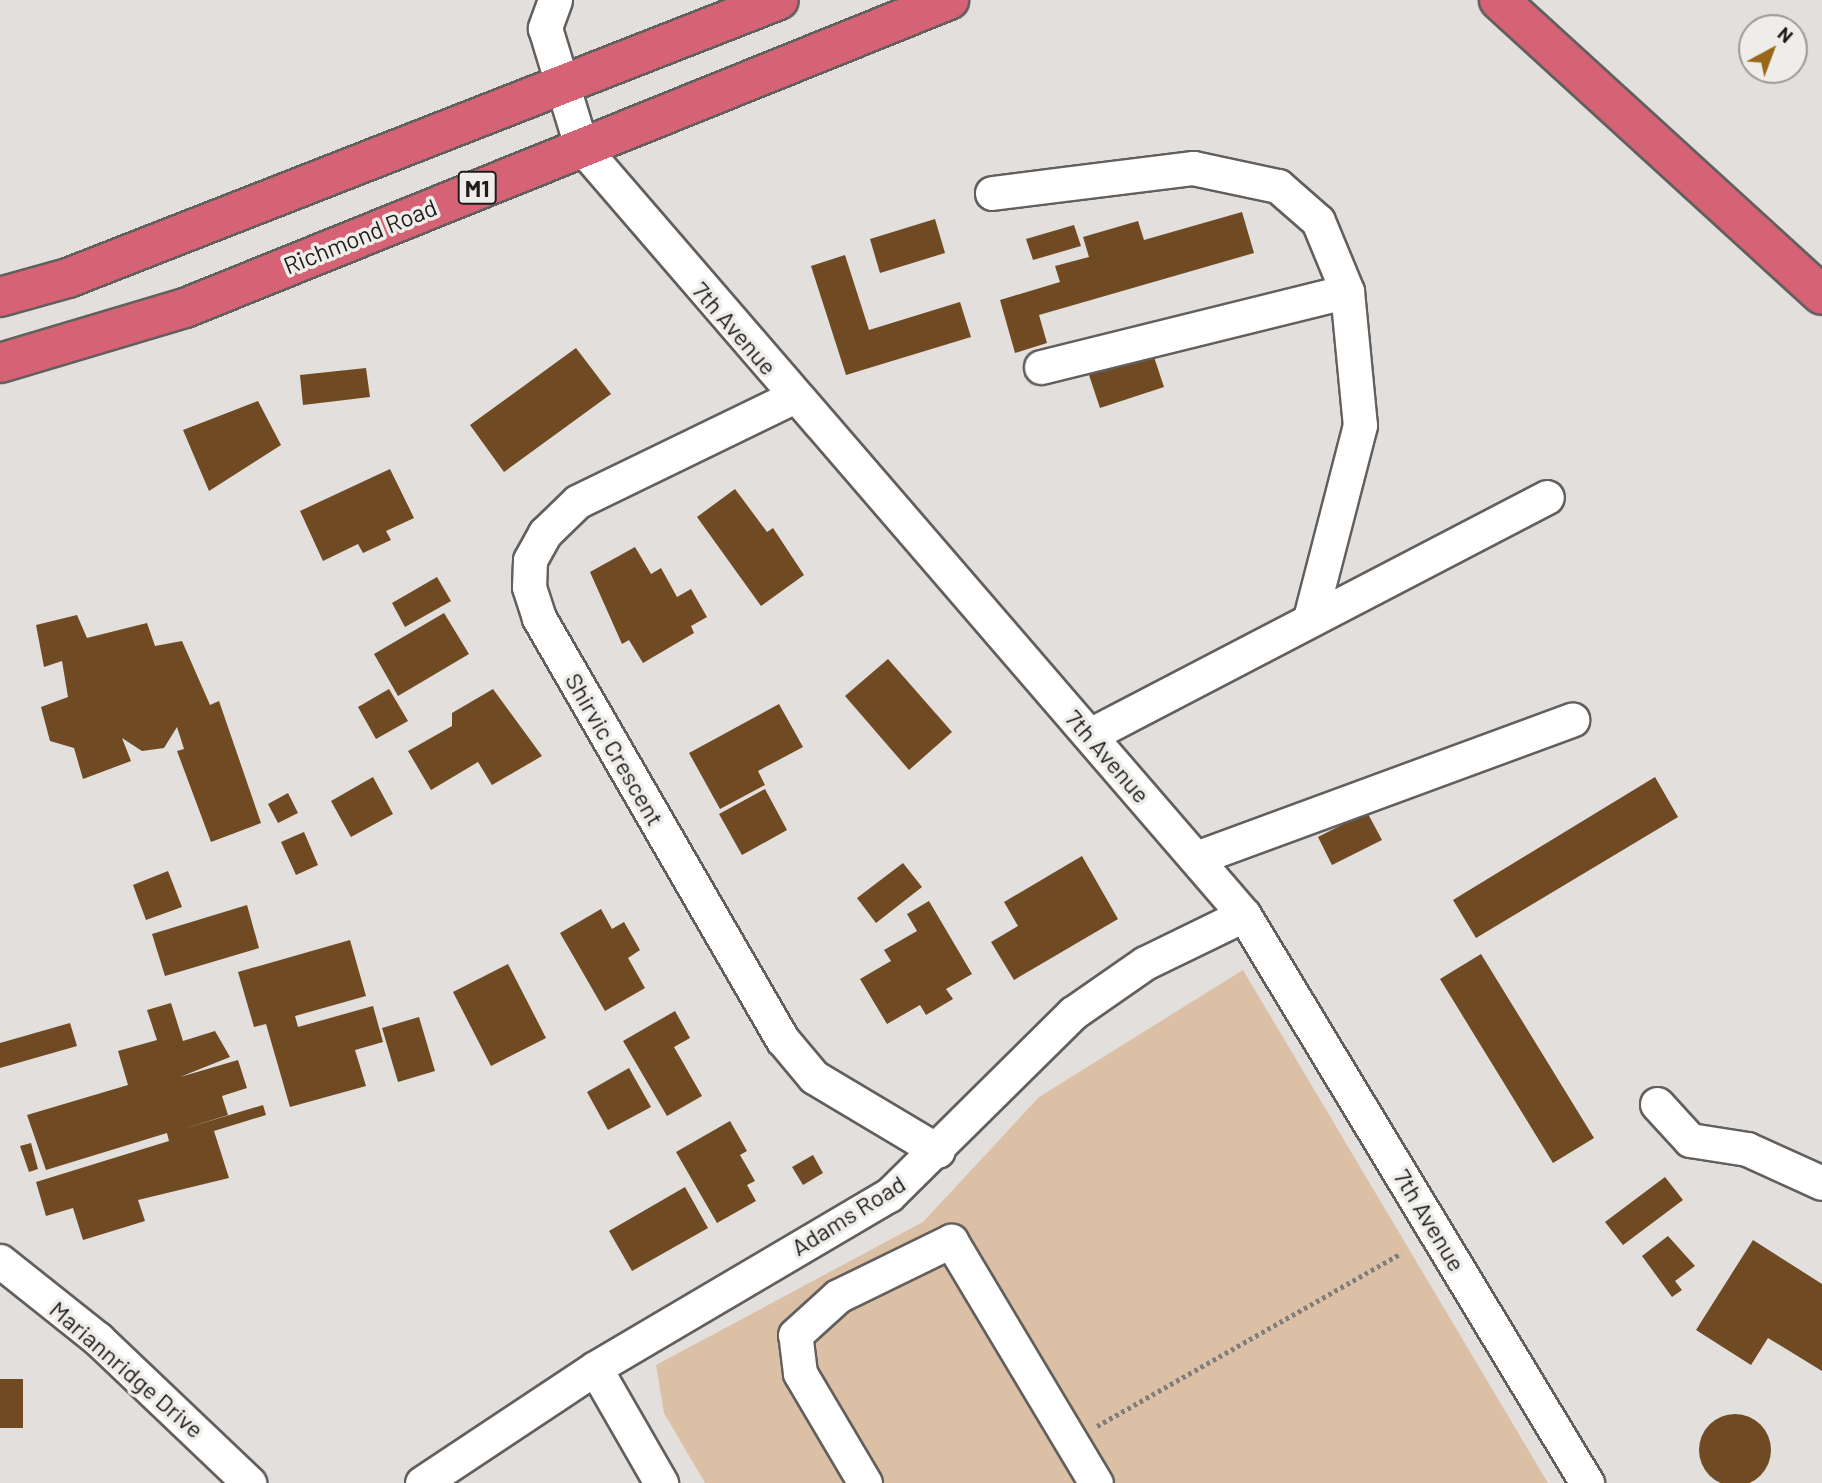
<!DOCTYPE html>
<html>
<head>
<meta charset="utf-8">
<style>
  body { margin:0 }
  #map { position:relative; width:1822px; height:1483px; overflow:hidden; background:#e2dfdd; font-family:Barlow,sans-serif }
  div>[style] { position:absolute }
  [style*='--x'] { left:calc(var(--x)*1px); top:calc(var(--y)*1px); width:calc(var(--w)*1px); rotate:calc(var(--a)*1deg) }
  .green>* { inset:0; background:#dcc0a5 }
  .building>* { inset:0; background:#6f4a22 }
  .round { border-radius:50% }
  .path>* { height:4.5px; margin-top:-2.25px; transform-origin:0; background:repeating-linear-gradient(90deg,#807e7c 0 3.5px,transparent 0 7px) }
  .roads { filter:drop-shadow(2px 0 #625f5d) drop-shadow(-2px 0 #625f5d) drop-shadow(0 2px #625f5d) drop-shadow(0 -2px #625f5d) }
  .minor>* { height:33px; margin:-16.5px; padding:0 16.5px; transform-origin:16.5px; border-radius:16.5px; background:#fff }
  .highway>* { height:38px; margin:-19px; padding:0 19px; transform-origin:19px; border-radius:19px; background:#d66276 }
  span { translate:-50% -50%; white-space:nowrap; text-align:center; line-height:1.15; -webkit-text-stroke:7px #efedea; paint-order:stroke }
  .shield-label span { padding:2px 5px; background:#efedea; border:2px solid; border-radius:5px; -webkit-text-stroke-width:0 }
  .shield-label { font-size:23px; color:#1e1d1c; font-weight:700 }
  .street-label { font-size:24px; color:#1e1d1c }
  .north { position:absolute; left:1738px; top:14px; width:70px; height:70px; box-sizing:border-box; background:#efedea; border:2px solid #9b9a98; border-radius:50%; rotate:41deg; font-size:19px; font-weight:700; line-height:28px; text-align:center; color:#1e1d1c }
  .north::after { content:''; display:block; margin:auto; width:24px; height:32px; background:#98671a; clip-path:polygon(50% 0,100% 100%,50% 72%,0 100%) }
</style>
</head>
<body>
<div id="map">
  <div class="green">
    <div style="clip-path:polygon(1243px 970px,1548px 1483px,705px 1483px,664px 1413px,656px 1365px,923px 1222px,1039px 1097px)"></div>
  </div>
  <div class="building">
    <div style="clip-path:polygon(1242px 212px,1254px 253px,1039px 315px,1047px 343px,1015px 353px,1000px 300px,1060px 282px,1055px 266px,1089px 257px,1083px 237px,1138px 221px,1144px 240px)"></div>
    <div style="clip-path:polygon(935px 219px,945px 253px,880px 273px,870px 239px)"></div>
    <div style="clip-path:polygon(1074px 225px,1081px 246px,1033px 260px,1026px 239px)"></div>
    <div style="clip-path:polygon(845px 255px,869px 330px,960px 302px,971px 337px,846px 375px,811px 266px)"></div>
    <div style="clip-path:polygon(576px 348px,611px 394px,504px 472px,470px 425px)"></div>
    <div style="clip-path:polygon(1153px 354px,1164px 387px,1100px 408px,1089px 375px)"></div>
    <div style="clip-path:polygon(366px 368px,370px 397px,303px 405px,300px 375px)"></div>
    <div style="clip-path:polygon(258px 401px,281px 445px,209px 491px,183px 430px)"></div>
    <div style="clip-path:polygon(390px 469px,414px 518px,386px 531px,391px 540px,363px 553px,358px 544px,323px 561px,300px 511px)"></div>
    <div style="clip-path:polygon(735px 489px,767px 532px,773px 528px,804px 575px,761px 606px,697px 517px)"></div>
    <div style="clip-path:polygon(635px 547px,651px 574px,661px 568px,677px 597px,691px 589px,707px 617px,691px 626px,694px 633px,643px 663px,629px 640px,622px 644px,590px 572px)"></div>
    <div style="clip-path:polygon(437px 577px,451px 601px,405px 627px,392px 603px)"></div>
    <div style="clip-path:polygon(444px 613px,469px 654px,398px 696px,374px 654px)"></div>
    <div style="clip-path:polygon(77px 615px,87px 638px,147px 623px,155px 646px,182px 641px,210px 705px,219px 701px,261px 823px,211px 842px,177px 751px,184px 749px,177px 727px,164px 748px,142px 751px,122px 738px,131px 761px,83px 779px,74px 748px,50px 741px,41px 707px,68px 697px,62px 661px,44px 667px,36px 625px)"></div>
    <div style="clip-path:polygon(888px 659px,952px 732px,909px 770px,845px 696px)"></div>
    <div style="clip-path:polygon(389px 689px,408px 721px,376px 739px,358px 707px)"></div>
    <div style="clip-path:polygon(493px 689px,542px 756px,492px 785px,478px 762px,431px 790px,408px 751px,452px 726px,452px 713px)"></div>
    <div style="clip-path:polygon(779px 704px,803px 747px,758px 771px,765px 785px,720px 809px,689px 753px)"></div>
    <div style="clip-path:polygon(373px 777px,393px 814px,351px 837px,331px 801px)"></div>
    <div style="clip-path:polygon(1655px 777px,1678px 817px,1476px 938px,1453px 900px)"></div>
    <div style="clip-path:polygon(765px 789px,787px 830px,742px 855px,719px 814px)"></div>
    <div style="clip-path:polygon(288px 793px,298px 813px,278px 823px,268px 804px)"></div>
    <div style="clip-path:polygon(1367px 812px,1382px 840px,1332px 865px,1318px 837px)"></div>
    <div style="clip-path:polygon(304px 832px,318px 865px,296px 875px,281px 842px)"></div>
    <div style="clip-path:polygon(1082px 856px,1118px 919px,1014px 980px,991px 942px,1018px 926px,1004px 902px)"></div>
    <div style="clip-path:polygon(903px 863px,922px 887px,876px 923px,857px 898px)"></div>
    <div style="clip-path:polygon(168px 871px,182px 907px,146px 920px,133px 885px)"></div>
    <div style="clip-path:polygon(929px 901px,972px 974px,946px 989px,953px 999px,926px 1015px,920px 1005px,887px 1024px,860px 979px,891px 961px,884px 950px,917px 931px,907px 914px)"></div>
    <div style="clip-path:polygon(247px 905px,259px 948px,165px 976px,152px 934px)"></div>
    <div style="clip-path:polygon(601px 909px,612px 929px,624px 922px,640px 950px,628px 958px,645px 988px,605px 1011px,560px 933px)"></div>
    <div style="clip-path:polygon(350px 940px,366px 996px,295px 1016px,298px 1027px,373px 1006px,383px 1042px,355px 1050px,366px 1086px,290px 1107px,266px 1024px,254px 1027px,238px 972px)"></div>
    <div style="clip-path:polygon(1481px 954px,1594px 1138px,1553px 1163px,1440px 979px)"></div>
    <div style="clip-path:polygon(508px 964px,546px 1038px,491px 1066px,453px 992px)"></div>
    <div style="clip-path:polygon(171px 1003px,183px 1041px,215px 1031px,230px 1057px,180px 1077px,238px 1060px,247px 1088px,222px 1096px,228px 1115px,180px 1130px,263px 1105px,266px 1115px,214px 1131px,229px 1178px,138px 1200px,145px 1221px,83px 1240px,73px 1208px,46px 1216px,36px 1182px,169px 1141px,167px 1133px,46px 1170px,27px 1115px,128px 1085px,118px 1051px,157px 1040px,147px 1010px)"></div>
    <div style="clip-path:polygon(675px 1011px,690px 1038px,674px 1047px,702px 1096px,667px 1116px,623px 1041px)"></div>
    <div style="clip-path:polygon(419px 1017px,435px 1071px,398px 1082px,382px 1028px)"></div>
    <div style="clip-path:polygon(70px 1023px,77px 1046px,0 1068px,0 1043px)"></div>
    <div style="clip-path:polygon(629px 1068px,651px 1107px,608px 1130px,587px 1092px)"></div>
    <div style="clip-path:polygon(730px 1121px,747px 1151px,740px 1155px,755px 1181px,747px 1185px,756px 1201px,717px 1223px,676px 1152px)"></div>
    <div style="clip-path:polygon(31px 1143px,38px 1169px,29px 1172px,20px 1146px)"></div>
    <div style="clip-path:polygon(813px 1155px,823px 1173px,803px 1185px,792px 1167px)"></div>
    <div style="clip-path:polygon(1665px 1177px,1683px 1200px,1623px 1245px,1605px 1222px)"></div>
    <div style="clip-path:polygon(685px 1187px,708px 1228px,632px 1271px,609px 1231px)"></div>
    <div style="clip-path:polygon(1668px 1236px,1695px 1266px,1675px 1281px,1682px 1290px,1672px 1297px,1642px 1256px)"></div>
    <div style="clip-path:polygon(1753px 1240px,1822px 1284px,1822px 1371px,1768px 1338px,1751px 1365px,1696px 1330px)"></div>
    <div style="clip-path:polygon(0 1379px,23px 1379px,23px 1428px,0 1428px)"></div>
    <div class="round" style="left:1699px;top:1414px;width:72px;height:72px"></div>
  </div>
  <div class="path">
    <div style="--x:1097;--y:1426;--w:350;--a:-29.6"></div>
  </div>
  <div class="roads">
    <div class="minor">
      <div style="--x:555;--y:0;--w:30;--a:110"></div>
      <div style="--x:545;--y:28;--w:123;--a:73"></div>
      <div style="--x:581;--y:146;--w:1015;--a:49.23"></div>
      <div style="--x:1244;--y:915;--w:664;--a:58.87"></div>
      <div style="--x:992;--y:193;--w:203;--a:-7.1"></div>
      <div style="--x:1193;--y:168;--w:87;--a:12"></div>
      <div style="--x:1278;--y:186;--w:53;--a:41.2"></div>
      <div style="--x:1318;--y:221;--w:76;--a:67.5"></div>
      <div style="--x:1347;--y:291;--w:135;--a:84.5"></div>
      <div style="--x:1360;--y:425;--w:199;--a:104.5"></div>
      <div style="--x:1041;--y:367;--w:315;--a:-13.9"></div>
      <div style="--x:795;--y:396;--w:242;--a:154.1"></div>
      <div style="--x:577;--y:502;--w:45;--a:135.9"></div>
      <div style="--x:545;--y:533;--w:31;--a:119"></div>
      <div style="--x:530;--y:560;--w:27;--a:92"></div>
      <div style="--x:529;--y:587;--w:33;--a:72"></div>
      <div style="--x:539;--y:618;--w:487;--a:60"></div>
      <div style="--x:783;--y:1040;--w:48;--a:50"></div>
      <div style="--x:814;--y:1077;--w:144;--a:30.8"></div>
      <div style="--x:1090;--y:735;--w:515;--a:-27.51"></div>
      <div style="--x:1196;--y:858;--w:401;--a:-20.2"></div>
      <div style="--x:1657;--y:1104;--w:49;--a:47.5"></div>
      <div style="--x:1690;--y:1140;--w:58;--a:9"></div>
      <div style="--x:1747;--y:1149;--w:82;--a:24.4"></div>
      <div style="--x:0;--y:1261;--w:125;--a:38.5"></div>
      <div style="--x:98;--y:1339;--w:209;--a:43.6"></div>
      <div style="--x:595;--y:1368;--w:133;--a:60.1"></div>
      <div style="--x:422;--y:1483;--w:208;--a:-33.6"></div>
      <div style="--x:595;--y:1368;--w:341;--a:-30.5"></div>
      <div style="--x:889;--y:1195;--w:259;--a:-44.7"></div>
      <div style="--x:1073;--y:1013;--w:88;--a:-34.8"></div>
      <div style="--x:1145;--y:963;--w:110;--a:-25.9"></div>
      <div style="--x:865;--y:1483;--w:128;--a:-120.6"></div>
      <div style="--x:800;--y:1373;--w:38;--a:-97"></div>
      <div style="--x:795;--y:1335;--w:58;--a:-42.2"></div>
      <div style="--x:838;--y:1296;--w:126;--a:-26"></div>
      <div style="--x:951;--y:1241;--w:282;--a:59.1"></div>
    </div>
    <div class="highway">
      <div style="--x:1499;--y:0;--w:437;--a:42.4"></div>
      <div style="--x:0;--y:297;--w:71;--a:-15.6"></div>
      <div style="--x:68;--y:278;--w:763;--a:-21.36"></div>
      <div style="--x:0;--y:363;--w:193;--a:-16.6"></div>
      <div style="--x:185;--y:308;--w:824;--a:-21.96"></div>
    </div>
  </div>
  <div class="shield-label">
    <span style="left:477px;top:188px">M1</span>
  </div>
  <div class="street-label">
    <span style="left:360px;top:236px;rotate:-22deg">Richmond Road</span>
    <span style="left:735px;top:328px;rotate:49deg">7th Avenue</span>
    <span style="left:615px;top:749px;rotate:60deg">Shirvic Crescent</span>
    <span style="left:1108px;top:756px;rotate:49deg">7th Avenue</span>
    <span style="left:848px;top:1215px;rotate:-32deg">Adams Road</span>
    <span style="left:1430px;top:1220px;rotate:59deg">7th Avenue</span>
    <span style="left:127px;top:1369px;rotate:41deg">Mariannridge Drive</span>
  </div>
  <div class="north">N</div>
</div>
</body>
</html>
